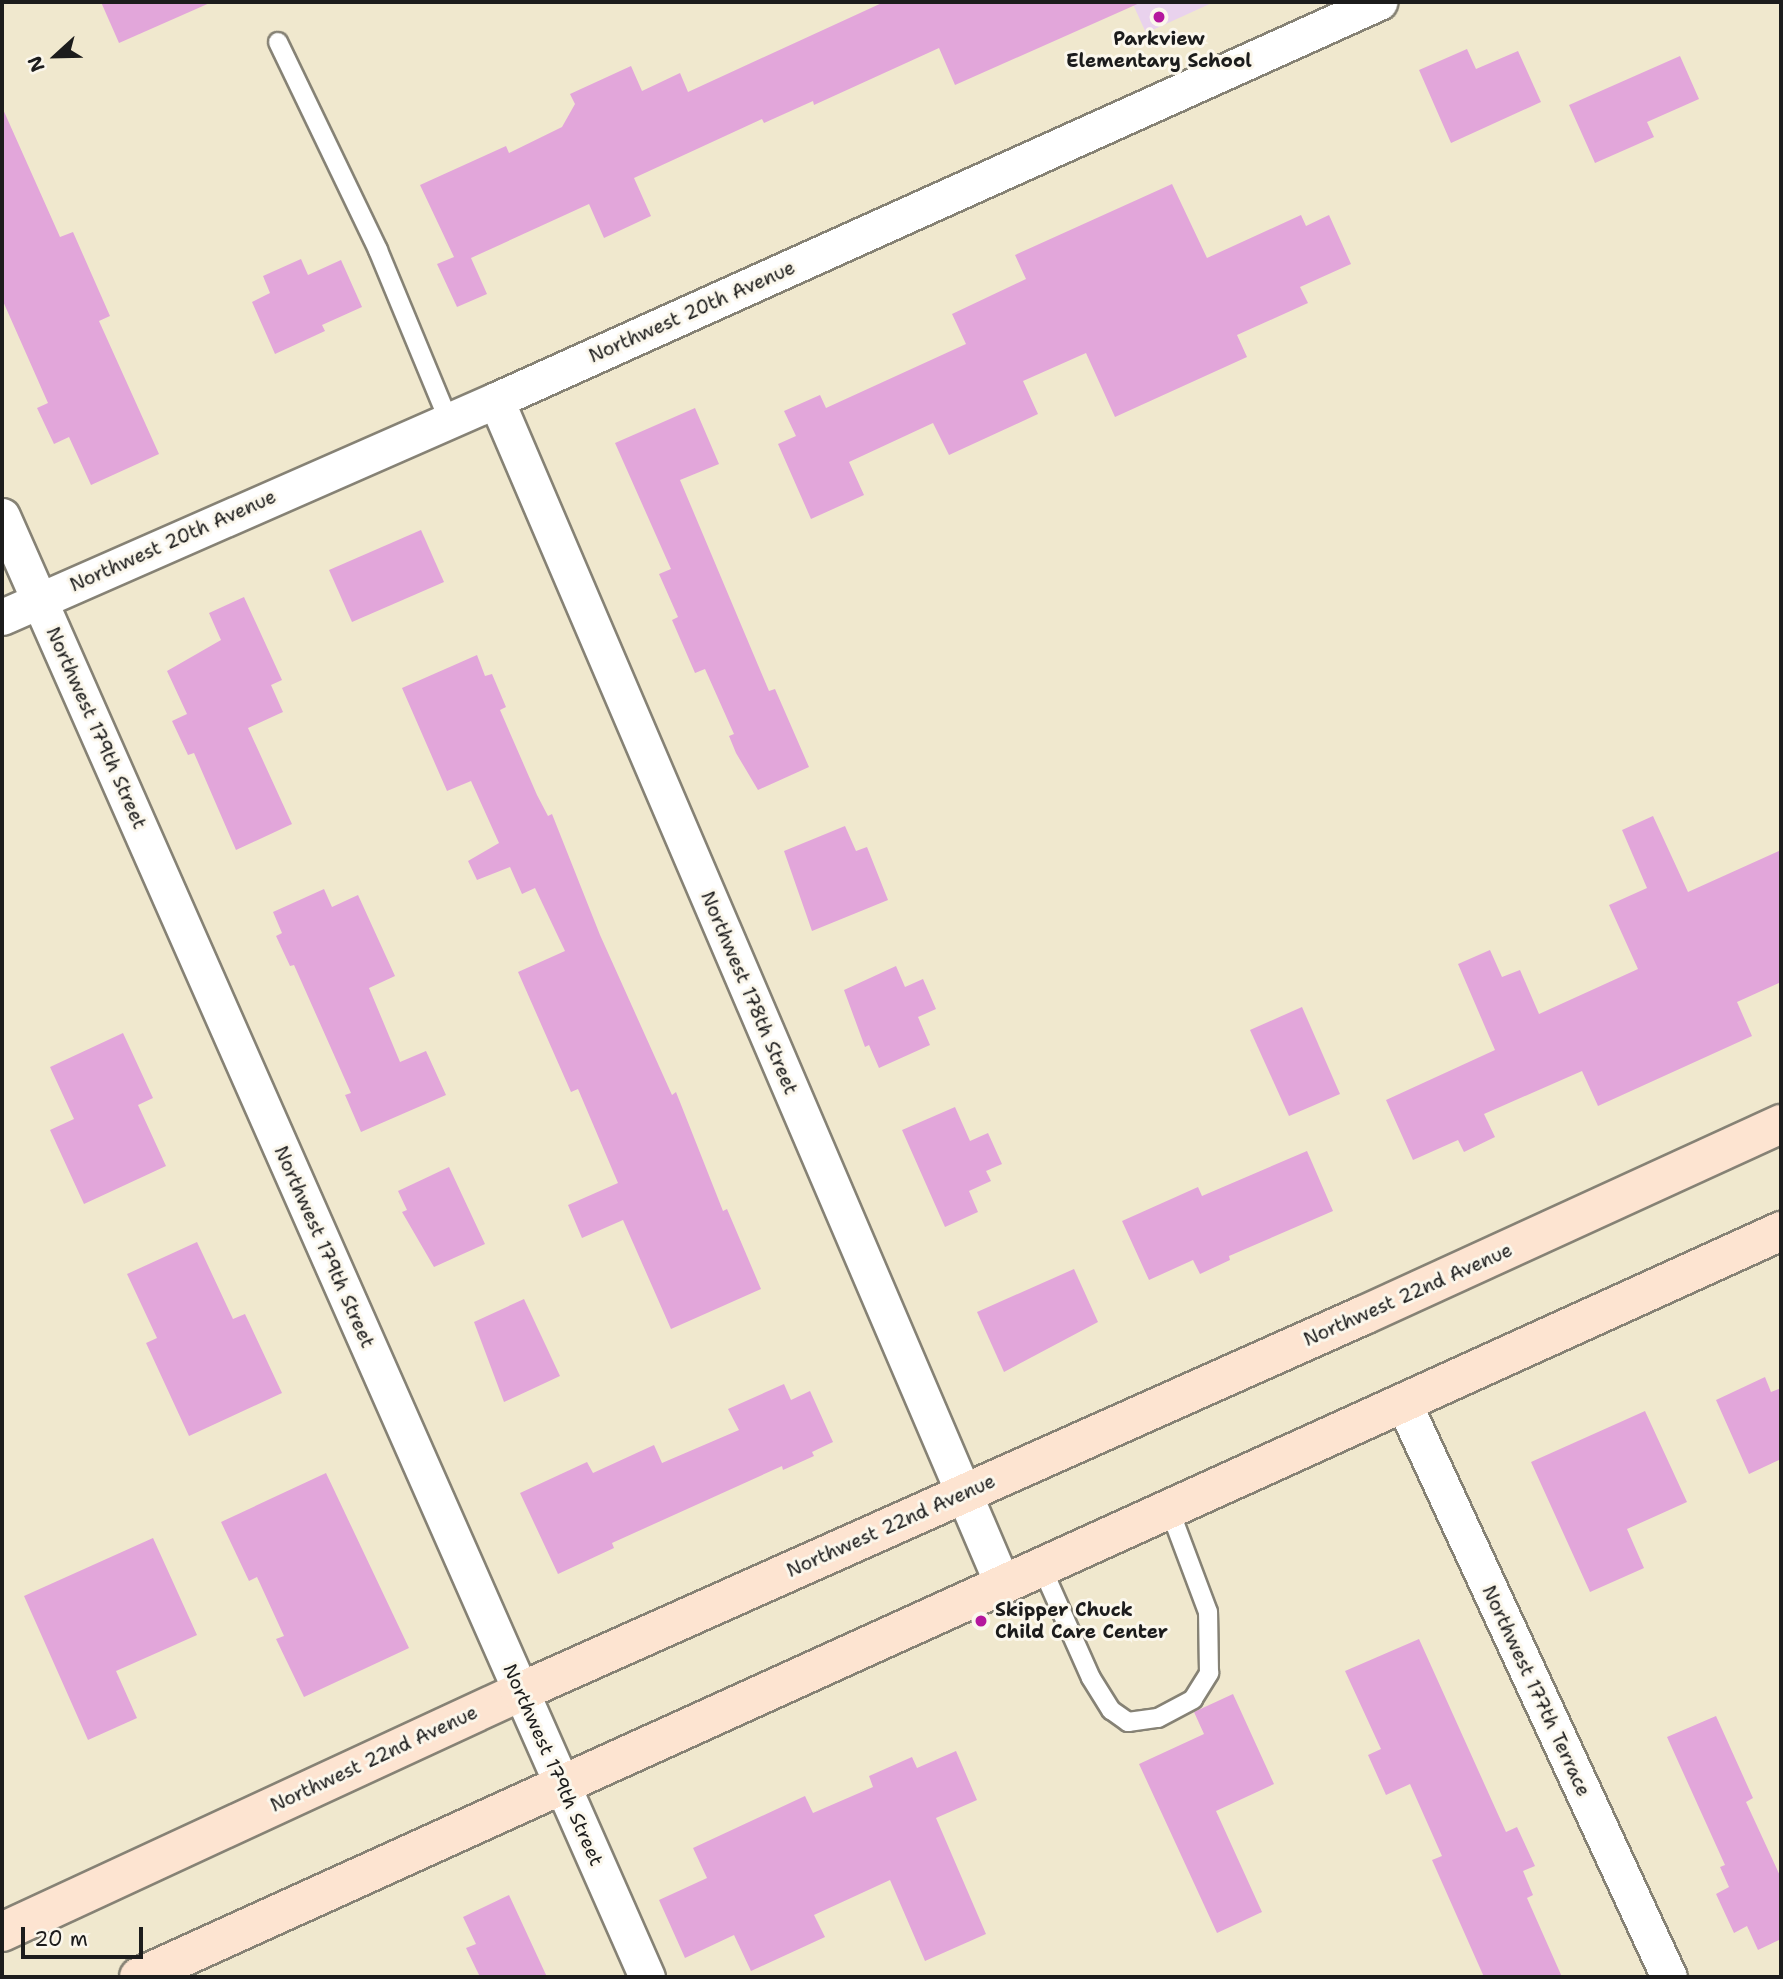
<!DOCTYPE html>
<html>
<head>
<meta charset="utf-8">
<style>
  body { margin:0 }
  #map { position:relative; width:1783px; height:1979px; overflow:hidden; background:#f0e8ce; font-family:"Shantell Sans",sans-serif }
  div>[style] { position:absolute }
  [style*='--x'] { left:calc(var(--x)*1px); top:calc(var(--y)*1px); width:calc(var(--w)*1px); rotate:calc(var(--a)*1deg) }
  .built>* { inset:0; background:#e9d2ed }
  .building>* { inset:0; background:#e2a6da }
  .roads { filter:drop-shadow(2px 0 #868275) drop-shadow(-2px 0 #868275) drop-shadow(0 2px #868275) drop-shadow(0 -2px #868275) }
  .lane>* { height:18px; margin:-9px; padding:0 9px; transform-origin:9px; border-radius:9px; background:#fff }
  .street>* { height:35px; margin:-17.5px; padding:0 17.5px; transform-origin:17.5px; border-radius:17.5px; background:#fff }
  .secondary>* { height:38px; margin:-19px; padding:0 19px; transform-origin:19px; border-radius:19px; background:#fde4d1 }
  .dots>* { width:19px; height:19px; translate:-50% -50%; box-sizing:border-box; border:4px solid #fbf7ec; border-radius:50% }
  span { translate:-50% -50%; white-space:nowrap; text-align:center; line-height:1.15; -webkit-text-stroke:6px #fbf7ec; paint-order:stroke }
  .poi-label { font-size:19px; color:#1c1c1c; font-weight:700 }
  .left { translate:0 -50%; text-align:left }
  .street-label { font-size:19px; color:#1c1c1c }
  .frame { position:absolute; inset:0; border:4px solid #1c1c1c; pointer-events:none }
  .north { position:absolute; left:21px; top:21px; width:70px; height:70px; -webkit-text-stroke:5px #fbf7ec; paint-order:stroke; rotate:248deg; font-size:19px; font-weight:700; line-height:28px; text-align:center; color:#1c1c1c }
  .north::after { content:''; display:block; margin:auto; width:24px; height:32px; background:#1c1c1c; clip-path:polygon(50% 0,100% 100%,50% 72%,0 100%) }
  .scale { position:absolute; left:21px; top:1927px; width:122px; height:32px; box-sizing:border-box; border:4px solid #1c1c1c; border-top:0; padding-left:9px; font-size:21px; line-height:24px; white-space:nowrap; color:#1c1c1c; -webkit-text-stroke:5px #fbf7ec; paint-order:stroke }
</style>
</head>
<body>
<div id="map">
  <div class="built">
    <div style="clip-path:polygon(1132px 2px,1214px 2px,1146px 33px)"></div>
  </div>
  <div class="building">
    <div style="clip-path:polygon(101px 2px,212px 2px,119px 43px)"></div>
    <div style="clip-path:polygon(884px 2px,1142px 2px,955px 85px,939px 48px,814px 105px,813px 101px,764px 123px,762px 119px,634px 178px,651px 216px,604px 238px,589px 204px,471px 258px,487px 294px,457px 307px,437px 264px,454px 257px,420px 185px,506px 146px,509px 153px,562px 127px,575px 104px,570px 94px,631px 66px,642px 91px,680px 73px,688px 92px)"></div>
    <div style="clip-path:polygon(1467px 49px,1476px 69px,1518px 51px,1541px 102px,1451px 143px,1419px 70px)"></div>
    <div style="clip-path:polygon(1680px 56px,1699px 99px,1647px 122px,1654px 137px,1595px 163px,1569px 105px)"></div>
    <div style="clip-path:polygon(2px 107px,60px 237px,73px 232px,110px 316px,99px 321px,159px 454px,91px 485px,69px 437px,54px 444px,37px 408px,48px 403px,2px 299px)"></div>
    <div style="clip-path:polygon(1172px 184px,1207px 258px,1301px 215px,1306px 226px,1329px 215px,1351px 264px,1300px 287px,1308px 303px,1237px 335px,1247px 357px,1115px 417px,1086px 353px,1023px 381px,1038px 414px,949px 455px,933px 423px,849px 462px,864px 495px,811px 519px,778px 444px,796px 436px,784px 411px,820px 395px,826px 408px,966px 344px,952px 314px,1026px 279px,1015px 255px)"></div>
    <div style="clip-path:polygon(301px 259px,308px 275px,341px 260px,362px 307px,322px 325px,325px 331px,275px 354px,252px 302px,270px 293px,263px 276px)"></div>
    <div style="clip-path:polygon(695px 408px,719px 464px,680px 480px,769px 691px,775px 689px,809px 767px,758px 790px,736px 753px,729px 736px,734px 734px,705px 669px,695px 673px,672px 620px,678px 617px,659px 574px,671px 569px,615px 443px)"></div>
    <div style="clip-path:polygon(421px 530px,444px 582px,352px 622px,329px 570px)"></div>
    <div style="clip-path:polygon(244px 597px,282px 680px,271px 685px,283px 712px,248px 728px,292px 824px,236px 850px,194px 753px,188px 755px,172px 721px,187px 714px,167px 671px,221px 640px,209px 613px)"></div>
    <div style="clip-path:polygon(477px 655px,485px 676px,492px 674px,506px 707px,500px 710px,537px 795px,548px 816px,552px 814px,600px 935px,672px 1095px,676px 1092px,723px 1211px,727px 1209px,761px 1289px,671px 1329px,623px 1220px,582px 1238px,568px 1205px,618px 1183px,578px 1089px,571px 1092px,518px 972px,565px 951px,535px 888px,522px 894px,510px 867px,477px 880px,468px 861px,499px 843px,471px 781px,447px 791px,402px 688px)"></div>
    <div style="clip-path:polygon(1653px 816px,1688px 892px,1781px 850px,1781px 982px,1737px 1002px,1752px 1036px,1598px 1106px,1582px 1071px,1484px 1114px,1495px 1137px,1464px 1152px,1458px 1140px,1413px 1160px,1386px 1100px,1495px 1050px,1458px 964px,1490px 950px,1502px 977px,1520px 970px,1539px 1014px,1638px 969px,1609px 905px,1647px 888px,1622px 830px)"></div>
    <div style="clip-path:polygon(845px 826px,856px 851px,867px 847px,888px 900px,812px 931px,784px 851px)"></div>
    <div style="clip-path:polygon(324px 889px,332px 907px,358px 895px,395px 976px,369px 988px,400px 1062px,426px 1051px,446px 1095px,361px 1132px,345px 1095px,351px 1093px,294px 965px,290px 966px,276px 936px,282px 933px,273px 912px)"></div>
    <div style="clip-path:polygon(896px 966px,905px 987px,923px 979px,936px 1009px,918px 1017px,930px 1045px,879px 1068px,869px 1045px,865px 1047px,844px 990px)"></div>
    <div style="clip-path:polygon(1302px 1007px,1340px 1094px,1289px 1116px,1250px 1030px)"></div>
    <div style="clip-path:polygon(123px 1033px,153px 1098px,138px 1105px,166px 1166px,84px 1204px,50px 1130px,74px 1119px,50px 1067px)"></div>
    <div style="clip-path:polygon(955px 1107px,970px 1141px,988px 1133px,1002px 1164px,986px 1171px,991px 1181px,969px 1191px,978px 1212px,945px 1227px,902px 1130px)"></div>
    <div style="clip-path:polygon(1307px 1151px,1333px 1211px,1229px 1256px,1230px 1260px,1200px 1274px,1193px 1260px,1149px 1280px,1122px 1221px,1198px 1187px,1202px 1196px)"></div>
    <div style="clip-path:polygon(449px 1167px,485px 1244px,434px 1267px,402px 1212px,407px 1210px,398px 1191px)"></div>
    <div style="clip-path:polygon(197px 1242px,233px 1319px,245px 1314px,282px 1393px,189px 1436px,146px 1343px,157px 1338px,127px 1274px)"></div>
    <div style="clip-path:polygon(1074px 1269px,1098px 1322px,1004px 1372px,977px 1312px)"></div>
    <div style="clip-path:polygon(524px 1299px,560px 1376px,504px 1402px,474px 1322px)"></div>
    <div style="clip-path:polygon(1765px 1377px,1771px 1392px,1781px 1388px,1781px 1459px,1749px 1474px,1716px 1400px)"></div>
    <div style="clip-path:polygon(784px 1384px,791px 1400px,810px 1391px,833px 1442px,812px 1452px,814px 1456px,783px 1470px,782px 1466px,612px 1543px,614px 1548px,558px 1574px,520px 1493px,587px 1462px,593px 1473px,654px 1445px,662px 1463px,739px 1430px,728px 1409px)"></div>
    <div style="clip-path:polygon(1645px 1411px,1687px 1502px,1627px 1529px,1644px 1568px,1590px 1592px,1531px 1462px)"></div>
    <div style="clip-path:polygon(326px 1473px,409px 1648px,304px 1697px,276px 1639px,284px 1636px,257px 1577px,249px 1581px,221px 1522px)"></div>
    <div style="clip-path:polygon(153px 1538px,197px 1635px,116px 1671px,137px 1718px,88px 1740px,24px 1596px)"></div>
    <div style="clip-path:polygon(1419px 1639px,1506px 1832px,1517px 1827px,1535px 1866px,1523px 1871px,1533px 1895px,1527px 1898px,1562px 1977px,1484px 1977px,1432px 1860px,1442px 1856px,1410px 1784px,1386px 1795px,1368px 1755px,1381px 1749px,1345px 1671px)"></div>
    <div style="clip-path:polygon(1233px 1694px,1274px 1784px,1216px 1811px,1262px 1912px,1217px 1933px,1139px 1764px,1204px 1734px,1194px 1712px)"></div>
    <div style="clip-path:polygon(1716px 1716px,1753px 1798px,1746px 1802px,1781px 1878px,1781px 1939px,1758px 1950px,1747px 1926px,1734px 1933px,1716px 1894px,1729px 1887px,1720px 1867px,1725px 1865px,1667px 1737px)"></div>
    <div style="clip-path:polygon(956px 1751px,977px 1800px,936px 1818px,986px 1934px,925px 1961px,890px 1880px,814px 1915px,825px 1937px,751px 1971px,734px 1935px,685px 1958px,659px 1900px,707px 1878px,693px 1848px,805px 1796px,813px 1813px,873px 1787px,869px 1776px,912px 1757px,917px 1768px)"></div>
    <div style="clip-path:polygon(509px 1895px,547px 1977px,480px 1977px,466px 1948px,476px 1944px,463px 1917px)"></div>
  </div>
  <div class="roads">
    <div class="lane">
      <div style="--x:278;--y:42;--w:231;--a:64.3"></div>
      <div style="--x:378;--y:250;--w:185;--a:67.5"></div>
      <div style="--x:1042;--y:1568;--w:120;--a:66"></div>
      <div style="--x:1091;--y:1678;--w:38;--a:58"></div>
      <div style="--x:1111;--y:1710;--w:21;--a:35"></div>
      <div style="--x:1128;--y:1722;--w:30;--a:-8"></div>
      <div style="--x:1158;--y:1718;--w:40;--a:-28"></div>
      <div style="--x:1193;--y:1699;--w:31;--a:-58"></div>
      <div style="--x:1209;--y:1673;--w:61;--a:-90.9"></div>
      <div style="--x:1208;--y:1612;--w:108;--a:-110.6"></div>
    </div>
    <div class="street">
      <div style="--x:496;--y:400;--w:1289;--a:66.84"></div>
      <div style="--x:2;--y:516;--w:1597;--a:66.18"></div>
      <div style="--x:2;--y:617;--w:540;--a:-23.71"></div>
      <div style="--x:496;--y:400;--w:969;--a:-24.26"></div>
      <div style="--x:1404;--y:1404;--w:631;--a:65.18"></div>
    </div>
    <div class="secondary">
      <div style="--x:2;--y:1932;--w:571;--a:-24.86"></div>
      <div style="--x:520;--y:1692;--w:924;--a:-24.07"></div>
      <div style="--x:1364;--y:1315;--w:459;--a:-24.6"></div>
      <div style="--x:139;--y:1977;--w:1804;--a:-24.43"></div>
    </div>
  </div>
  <div class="dots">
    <div style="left:1159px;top:17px;background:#b5179e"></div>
    <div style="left:981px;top:1621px;background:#b5179e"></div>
  </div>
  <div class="poi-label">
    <span style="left:1159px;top:50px">Parkview<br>Elementary School</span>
    <span class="left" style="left:995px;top:1621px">Skipper Chuck<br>Child Care Center</span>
  </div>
  <div class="street-label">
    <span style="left:692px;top:312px;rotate:-24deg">Northwest 20th Avenue</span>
    <span style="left:173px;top:541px;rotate:-24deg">Northwest 20th Avenue</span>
    <span style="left:96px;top:728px;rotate:66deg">Northwest 179th Street</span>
    <span style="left:749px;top:993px;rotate:67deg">Northwest 178th Street</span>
    <span style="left:324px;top:1247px;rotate:66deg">Northwest 179th Street</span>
    <span style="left:1408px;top:1295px;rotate:-24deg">Northwest 22nd Avenue</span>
    <span style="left:891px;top:1526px;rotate:-24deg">Northwest 22nd Avenue</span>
    <span style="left:1536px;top:1691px;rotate:65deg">Northwest 177th Terrace</span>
    <span style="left:374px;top:1759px;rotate:-25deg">Northwest 22nd Avenue</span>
    <span style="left:553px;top:1765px;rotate:66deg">Northwest 179th Street</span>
  </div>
  <div class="frame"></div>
  <div class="north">N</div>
  <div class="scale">20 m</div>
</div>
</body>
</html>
